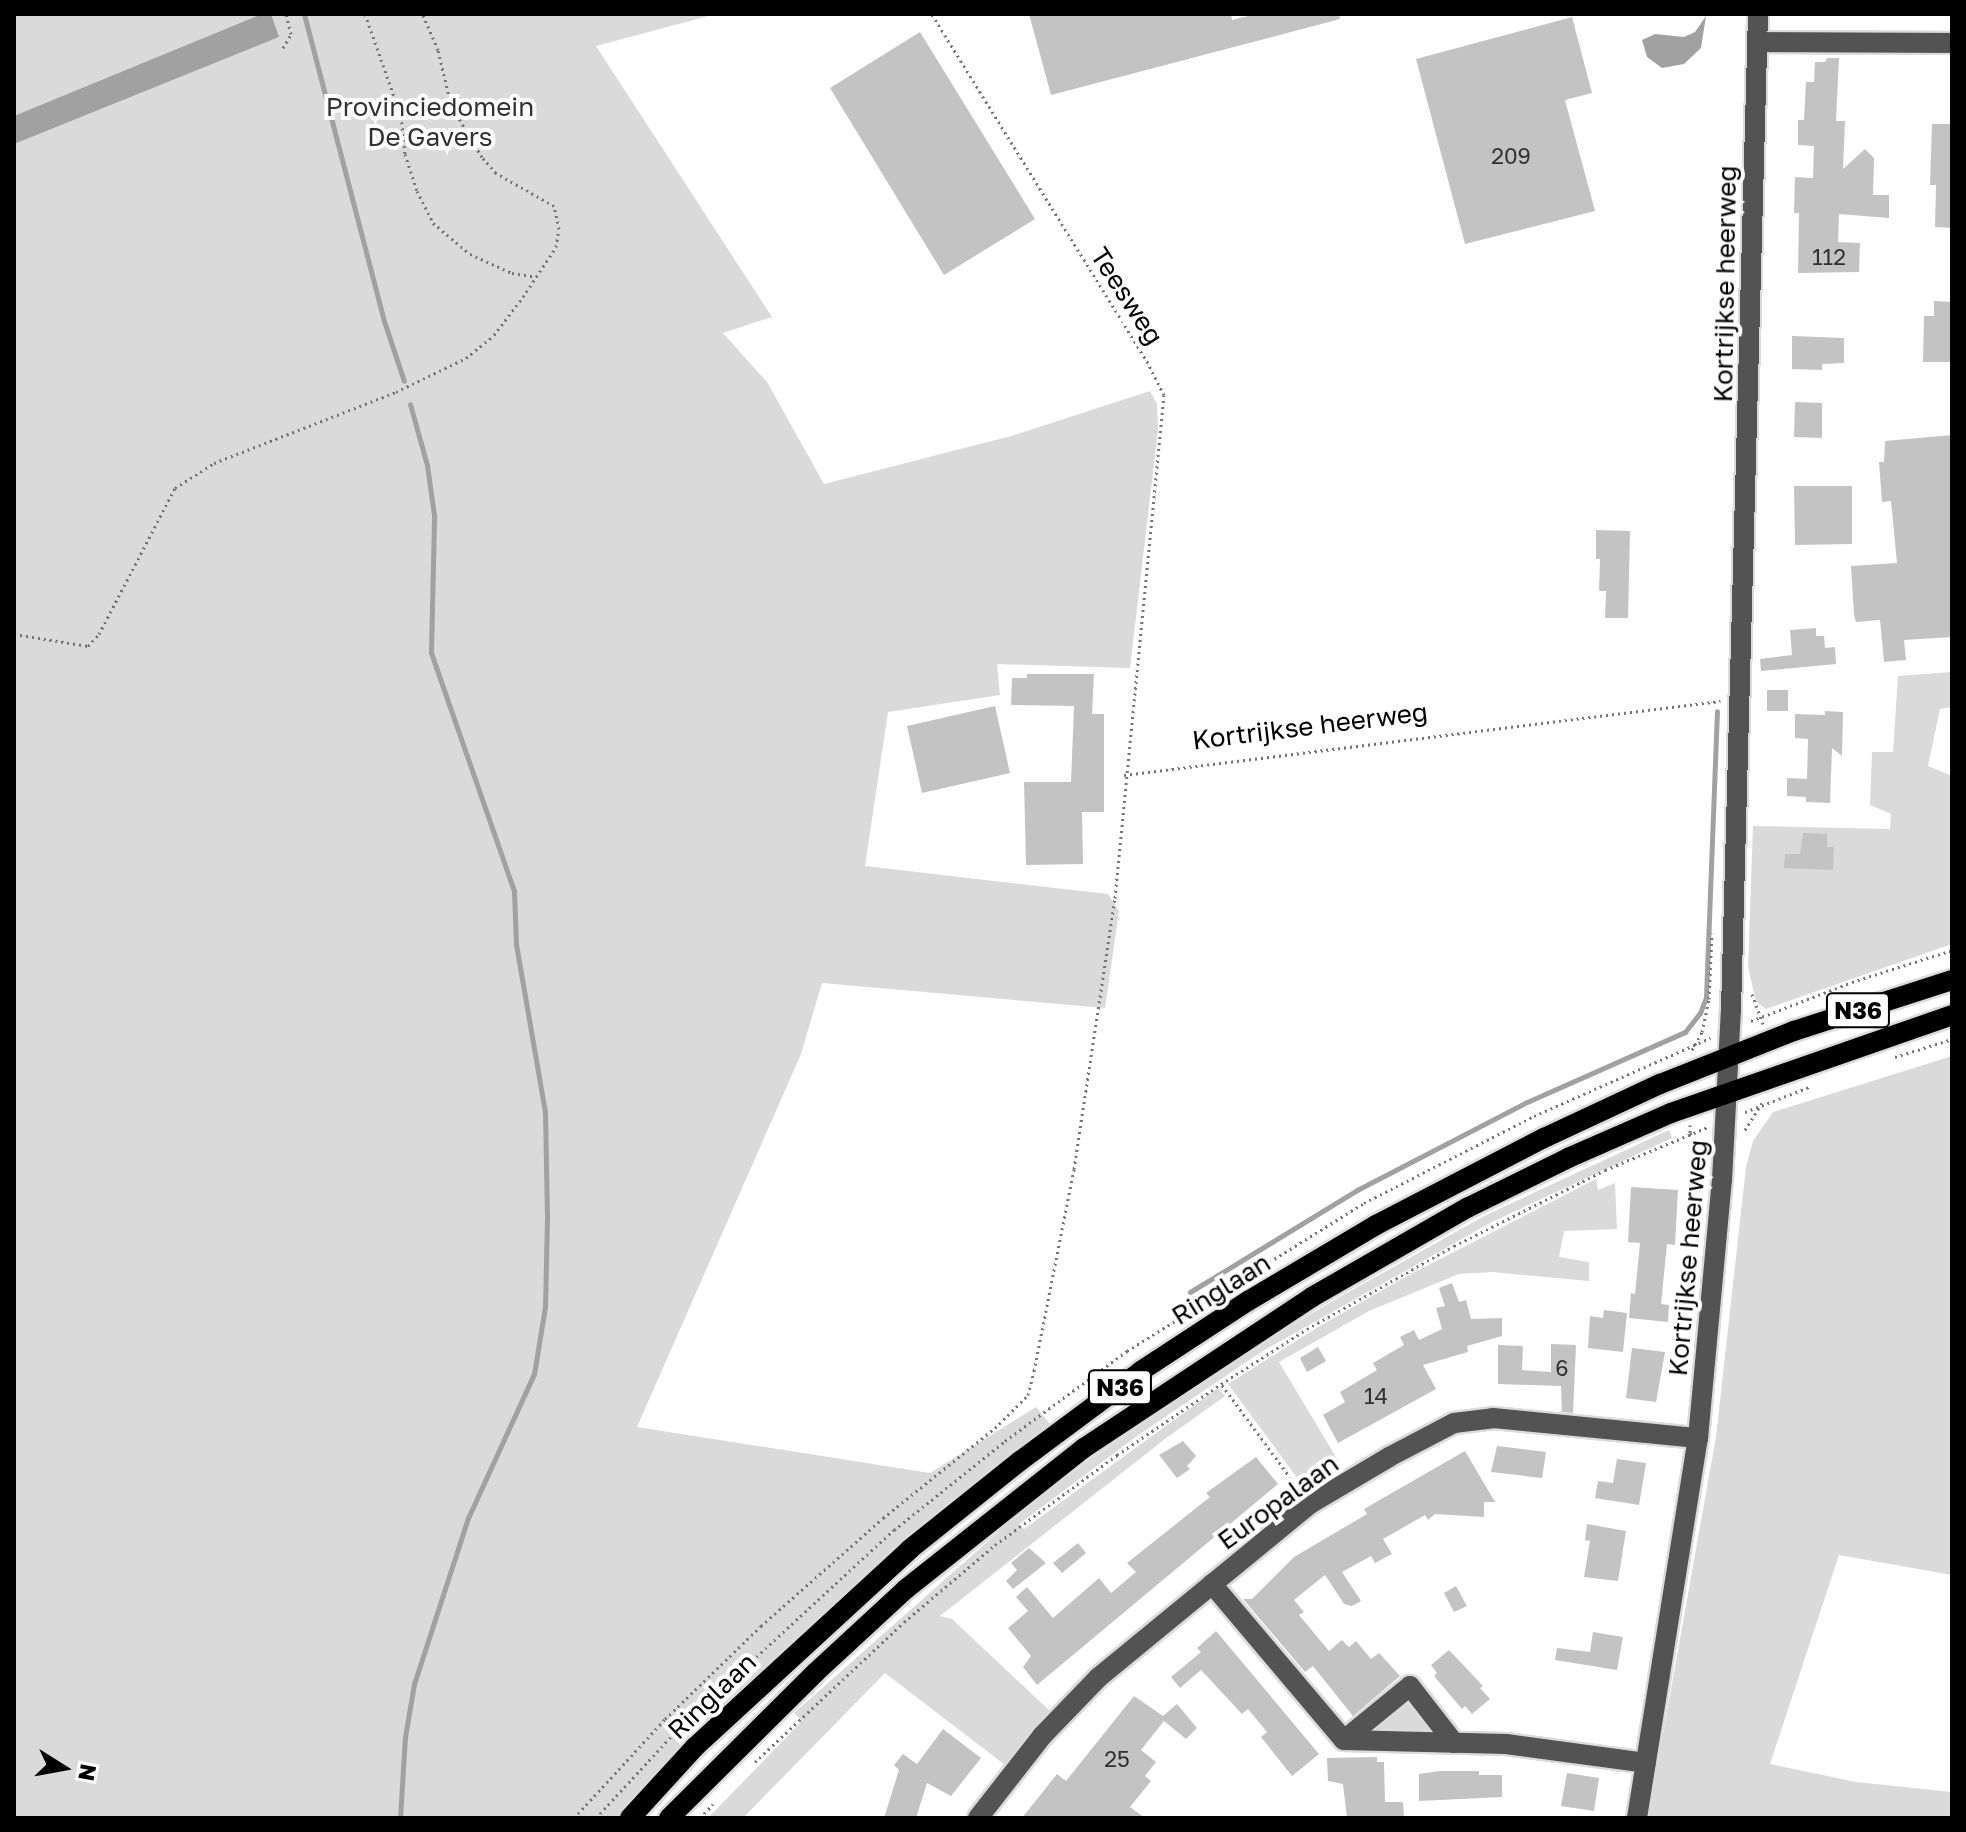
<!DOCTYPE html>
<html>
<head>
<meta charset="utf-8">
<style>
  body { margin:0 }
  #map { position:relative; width:1966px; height:1832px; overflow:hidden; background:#fff; font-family:"Golos Text",sans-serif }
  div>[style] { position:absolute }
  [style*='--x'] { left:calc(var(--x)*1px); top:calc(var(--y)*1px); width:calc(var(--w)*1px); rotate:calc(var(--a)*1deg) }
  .green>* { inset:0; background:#dadada }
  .water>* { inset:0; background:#a1a1a1 }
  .stream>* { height:5px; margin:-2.5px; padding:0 2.5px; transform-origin:2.5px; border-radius:2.5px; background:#a1a1a1 }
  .building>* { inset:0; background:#c3c3c3 }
  .path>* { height:3px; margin-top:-1.5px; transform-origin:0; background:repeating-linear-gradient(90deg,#757575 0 2px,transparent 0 6px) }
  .roads { filter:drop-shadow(2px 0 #dbdbdb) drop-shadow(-2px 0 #dbdbdb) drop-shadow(0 2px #dbdbdb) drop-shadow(0 -2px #dbdbdb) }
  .minor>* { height:20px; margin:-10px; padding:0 10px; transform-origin:10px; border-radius:10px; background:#535353 }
  .major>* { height:20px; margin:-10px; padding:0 10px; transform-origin:10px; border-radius:10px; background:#000 }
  span { translate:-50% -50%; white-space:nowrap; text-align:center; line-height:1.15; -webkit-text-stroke:8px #fff; paint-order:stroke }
  .number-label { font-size:22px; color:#313131 }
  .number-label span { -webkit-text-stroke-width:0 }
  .shield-label span { padding:2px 6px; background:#fff; border:2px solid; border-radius:6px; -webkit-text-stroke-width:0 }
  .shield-label { font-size:24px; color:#000; font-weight:700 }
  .park-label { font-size:26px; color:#313131 }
  .street-label { font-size:26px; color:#000 }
  .frame { position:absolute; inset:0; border:16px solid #000; pointer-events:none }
  .north { position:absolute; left:24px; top:1728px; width:80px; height:80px; -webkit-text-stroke:6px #fff; paint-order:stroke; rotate:101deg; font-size:22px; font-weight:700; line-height:32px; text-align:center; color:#000 }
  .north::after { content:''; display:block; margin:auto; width:28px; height:36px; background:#000; clip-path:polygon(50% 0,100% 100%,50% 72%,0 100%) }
</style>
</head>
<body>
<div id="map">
  <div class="green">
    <div style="clip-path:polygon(14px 14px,716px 14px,596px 46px,772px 317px,723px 333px,767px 382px,824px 484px,1011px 436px,1150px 391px,1157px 404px,1158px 430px,1130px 668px,997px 664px,1000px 695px,888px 712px,865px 866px,1108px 894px,1119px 911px,1105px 1008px,822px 983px,801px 1054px,637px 1427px,930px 1473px,1036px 1407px,1051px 1425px,903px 1542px,783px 1650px,688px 1741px,617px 1818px,14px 1818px)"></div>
    <div style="clip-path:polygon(1952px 672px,1952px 707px,1940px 709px,1928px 766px,1952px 776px,1952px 944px,1766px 1009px,1756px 1002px,1748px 967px,1753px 826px,1890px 829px,1891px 814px,1870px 805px,1872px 752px,1893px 752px,1898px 676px)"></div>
    <div style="clip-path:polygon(1952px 1056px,1952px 1575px,1839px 1555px,1770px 1764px,1856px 1782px,1952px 1792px,1952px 1818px,1648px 1818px,1716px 1437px,1746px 1167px,1753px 1141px,1773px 1112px)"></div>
    <div style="clip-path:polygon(1669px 1130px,1672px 1138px,1492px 1222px,1261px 1352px,1137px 1436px,1019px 1524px,1024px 1529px,1218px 1388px,1225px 1396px,1165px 1439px,940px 1616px,952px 1619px,1050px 1711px,1005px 1765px,885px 1673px,743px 1818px,708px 1818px,802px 1721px,794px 1713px,1013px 1519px,1091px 1459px,1257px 1347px,1329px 1303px,1486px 1215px)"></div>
    <div style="clip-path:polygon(1596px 1179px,1598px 1190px,1615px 1183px,1617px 1229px,1564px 1231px,1559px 1257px,1589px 1262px,1589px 1281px,1492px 1272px,1459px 1274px,1369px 1311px,1279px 1362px,1342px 1467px,1306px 1490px,1228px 1384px,1318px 1327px,1407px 1276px)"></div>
    <div style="clip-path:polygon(1412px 1698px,1440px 1734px,1367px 1732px,1406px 1700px)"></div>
  </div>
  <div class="water">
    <div style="clip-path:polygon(262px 14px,271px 14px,279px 37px,14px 144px,14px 116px)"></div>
    <div style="clip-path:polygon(1706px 16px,1701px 48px,1684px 64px,1662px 68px,1647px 57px,1642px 40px,1655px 34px,1684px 37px,1695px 32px)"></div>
  </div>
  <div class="stream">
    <div style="--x:304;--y:14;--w:314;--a:75.4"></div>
    <div style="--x:383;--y:318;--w:66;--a:71.6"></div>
    <div style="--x:1190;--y:1292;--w:196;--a:-31.4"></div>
    <div style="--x:1357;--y:1190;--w:191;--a:-27.4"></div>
    <div style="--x:1527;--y:1102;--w:173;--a:-23.9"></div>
    <div style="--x:1685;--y:1032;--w:24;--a:-52"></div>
    <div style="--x:1700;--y:1013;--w:17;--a:-69"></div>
    <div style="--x:1706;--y:997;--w:286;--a:-87.8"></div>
    <div style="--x:400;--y:1818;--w:81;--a:-86.5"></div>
    <div style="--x:405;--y:1737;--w:54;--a:-80.4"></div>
    <div style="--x:414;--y:1684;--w:175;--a:-72"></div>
    <div style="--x:468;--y:1518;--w:158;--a:-65.4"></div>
    <div style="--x:534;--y:1374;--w:68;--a:-80.7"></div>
    <div style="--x:545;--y:1307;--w:91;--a:-88.7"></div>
    <div style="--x:547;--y:1216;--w:104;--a:-91.1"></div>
    <div style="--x:545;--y:1112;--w:170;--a:-99.8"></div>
    <div style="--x:516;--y:944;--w:53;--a:-92.2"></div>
    <div style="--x:514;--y:891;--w:253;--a:-109.2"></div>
    <div style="--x:431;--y:652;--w:137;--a:-88.7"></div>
    <div style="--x:434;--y:515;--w:50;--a:-98"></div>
    <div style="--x:427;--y:465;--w:63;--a:-105.6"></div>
  </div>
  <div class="building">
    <div style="clip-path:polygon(1029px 14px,1231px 14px,1232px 20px,1256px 14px,1339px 14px,1340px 19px,1051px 95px)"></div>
    <div style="clip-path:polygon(1572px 17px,1592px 93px,1565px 100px,1595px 211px,1465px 244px,1416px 59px)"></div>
    <div style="clip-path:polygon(920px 32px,1035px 219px,944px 275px,830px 88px)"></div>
    <div style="clip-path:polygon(1827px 58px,1839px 58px,1836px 121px,1845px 121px,1843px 169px,1865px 149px,1874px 158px,1873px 195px,1889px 195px,1889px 218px,1839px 214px,1838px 242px,1860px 243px,1859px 272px,1798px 273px,1799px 213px,1794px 213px,1795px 177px,1813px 178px,1814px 146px,1798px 145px,1798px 120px,1804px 120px,1806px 82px,1814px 82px,1815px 62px,1825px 62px)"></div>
    <div style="clip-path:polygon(1932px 124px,1952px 124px,1952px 228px,1935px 227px,1936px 185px,1930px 185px)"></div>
    <div style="clip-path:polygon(1934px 301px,1952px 302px,1952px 362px,1923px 362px,1924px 316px,1934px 316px)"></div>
    <div style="clip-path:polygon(1792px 336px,1844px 338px,1844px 363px,1822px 364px,1822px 370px,1792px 369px)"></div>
    <div style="clip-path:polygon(1795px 402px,1822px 403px,1822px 438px,1794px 437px)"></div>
    <div style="clip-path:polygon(1952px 435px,1952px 637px,1904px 640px,1906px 660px,1884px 662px,1880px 620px,1856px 622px,1854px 615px,1851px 566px,1897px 563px,1891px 501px,1882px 502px,1879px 462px,1884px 462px,1885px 441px)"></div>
    <div style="clip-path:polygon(1794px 486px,1852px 486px,1852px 544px,1795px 545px)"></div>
    <div style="clip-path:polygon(1596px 530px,1630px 531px,1628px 618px,1605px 618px,1606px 591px,1599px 591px,1600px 559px,1596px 559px)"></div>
    <div style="clip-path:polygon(1816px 628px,1816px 636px,1824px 636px,1825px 648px,1835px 647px,1836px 664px,1761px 671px,1760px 659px,1792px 655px,1790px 630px)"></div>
    <div style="clip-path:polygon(1027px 674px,1094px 674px,1092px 714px,1104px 714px,1104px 812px,1082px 812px,1083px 864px,1026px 865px,1024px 782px,1071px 782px,1074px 706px,1011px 705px,1012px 678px,1027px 678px)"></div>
    <div style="clip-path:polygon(1767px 690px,1788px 690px,1788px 711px,1767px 711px)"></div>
    <div style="clip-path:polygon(995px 706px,1010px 773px,922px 793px,907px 726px)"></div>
    <div style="clip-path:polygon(1825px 711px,1843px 712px,1842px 756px,1832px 748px,1830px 803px,1806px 802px,1806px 797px,1787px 796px,1787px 778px,1807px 779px,1808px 739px,1795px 738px,1795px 714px,1825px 715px)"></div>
    <div style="clip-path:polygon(1803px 833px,1827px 834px,1827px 847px,1834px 847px,1833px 870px,1784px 868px,1785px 854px,1800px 854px)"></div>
    <div style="clip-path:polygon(1631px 1187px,1678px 1190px,1675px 1245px,1667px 1244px,1661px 1304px,1669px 1305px,1668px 1322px,1629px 1318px,1631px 1293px,1635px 1294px,1640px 1243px,1628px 1242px)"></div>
    <div style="clip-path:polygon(1452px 1283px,1459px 1302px,1466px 1300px,1471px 1319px,1502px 1318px,1502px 1336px,1467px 1346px,1468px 1352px,1423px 1365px,1436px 1389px,1338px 1443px,1323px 1415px,1345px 1402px,1340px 1392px,1377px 1370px,1373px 1363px,1404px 1345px,1400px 1337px,1414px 1330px,1419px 1340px,1442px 1329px,1436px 1308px,1445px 1306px,1439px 1288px)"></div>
    <div style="clip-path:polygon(1604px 1310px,1627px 1313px,1623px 1352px,1588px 1348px,1590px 1316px,1603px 1318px)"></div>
    <div style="clip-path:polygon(1551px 1344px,1576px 1345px,1573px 1413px,1562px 1412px,1561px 1386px,1498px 1384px,1498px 1345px,1523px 1346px,1522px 1370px,1551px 1372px)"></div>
    <div style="clip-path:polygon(1318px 1347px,1326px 1361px,1307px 1372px,1300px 1358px)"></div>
    <div style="clip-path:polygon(1632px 1348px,1665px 1352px,1656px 1402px,1626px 1398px)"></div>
    <div style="clip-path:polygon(1183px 1441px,1196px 1456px,1187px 1466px,1190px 1469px,1177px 1478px,1159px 1455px)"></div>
    <div style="clip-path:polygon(1497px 1446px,1546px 1452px,1542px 1478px,1491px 1472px)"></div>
    <div style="clip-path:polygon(1465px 1451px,1495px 1502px,1484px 1502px,1484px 1517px,1435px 1514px,1428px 1520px,1425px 1515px,1383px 1539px,1392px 1554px,1375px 1563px,1371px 1556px,1342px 1572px,1361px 1601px,1352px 1606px,1344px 1604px,1325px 1575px,1294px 1600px,1304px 1612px,1299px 1615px,1329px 1651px,1342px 1640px,1349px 1647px,1356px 1641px,1371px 1659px,1379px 1653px,1400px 1676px,1353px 1716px,1313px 1666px,1305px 1672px,1243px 1599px,1252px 1599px,1294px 1557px,1367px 1514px,1364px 1509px)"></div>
    <div style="clip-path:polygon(1256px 1457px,1278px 1484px,1037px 1685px,1023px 1667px,1031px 1656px,1008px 1628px,1028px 1611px,1016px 1597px,1027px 1587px,1053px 1618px,1099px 1578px,1111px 1593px,1136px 1572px,1127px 1563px,1210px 1497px,1206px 1493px)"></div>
    <div style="clip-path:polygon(1617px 1459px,1646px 1463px,1639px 1505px,1595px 1498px,1598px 1481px,1613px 1483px)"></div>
    <div style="clip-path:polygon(1587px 1524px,1626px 1531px,1618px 1581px,1584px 1577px,1590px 1541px,1585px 1540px)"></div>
    <div style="clip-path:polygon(1078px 1543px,1086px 1553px,1062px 1573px,1053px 1563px)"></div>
    <div style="clip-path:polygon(1029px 1548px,1046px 1563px,1013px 1589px,1006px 1581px,1017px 1570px,1011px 1563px)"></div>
    <div style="clip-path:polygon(1456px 1586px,1467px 1606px,1454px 1612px,1444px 1593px)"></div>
    <div style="clip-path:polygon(1216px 1631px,1319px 1754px,1292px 1776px,1261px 1737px,1267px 1732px,1248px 1709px,1242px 1714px,1201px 1670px,1180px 1688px,1171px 1677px,1201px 1652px,1197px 1648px)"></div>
    <div style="clip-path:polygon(1593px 1632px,1623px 1637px,1617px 1670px,1555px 1660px,1557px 1648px,1590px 1652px)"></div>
    <div style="clip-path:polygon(1449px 1650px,1483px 1686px,1480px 1688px,1490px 1699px,1472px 1714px,1465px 1706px,1462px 1709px,1434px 1676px,1437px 1673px,1431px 1665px)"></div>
    <div style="clip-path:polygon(1134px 1696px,1163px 1716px,1177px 1704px,1197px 1728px,1186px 1739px,1164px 1721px,1141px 1750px,1156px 1762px,1145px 1776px,1151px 1781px,1130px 1807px,1145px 1818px,1022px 1818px,1057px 1774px,1066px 1781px)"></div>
    <div style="clip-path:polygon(943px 1729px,981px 1758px,951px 1796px,927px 1783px,916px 1818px,884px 1818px,899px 1770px,894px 1765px,903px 1754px,917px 1764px)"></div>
    <div style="clip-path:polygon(1377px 1757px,1377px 1762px,1384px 1762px,1385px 1802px,1403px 1802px,1404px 1818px,1347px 1818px,1343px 1784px,1328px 1781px,1327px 1758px)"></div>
    <div style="clip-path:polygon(1440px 1771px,1479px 1771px,1479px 1775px,1502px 1775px,1502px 1797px,1419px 1801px,1419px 1774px)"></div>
    <div style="clip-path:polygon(1567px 1773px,1599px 1778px,1594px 1811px,1561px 1806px)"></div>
  </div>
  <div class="path">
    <div style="--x:365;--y:14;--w:108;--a:70.6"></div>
    <div style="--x:401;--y:116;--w:38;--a:84"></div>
    <div style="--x:405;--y:154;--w:39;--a:72"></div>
    <div style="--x:417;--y:191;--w:36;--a:63"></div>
    <div style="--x:433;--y:223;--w:48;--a:40"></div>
    <div style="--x:470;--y:254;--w:46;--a:24.3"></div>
    <div style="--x:512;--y:273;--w:24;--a:9"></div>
    <div style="--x:283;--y:48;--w:16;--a:-60"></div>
    <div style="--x:291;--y:34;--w:21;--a:-104"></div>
    <div style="--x:14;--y:634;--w:75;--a:9.2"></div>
    <div style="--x:88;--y:646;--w:16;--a:-47"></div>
    <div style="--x:99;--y:634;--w:165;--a:-62.5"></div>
    <div style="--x:175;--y:488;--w:46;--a:-32.7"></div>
    <div style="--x:214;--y:463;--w:195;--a:-21.3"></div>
    <div style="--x:396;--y:392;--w:78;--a:-25.9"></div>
    <div style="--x:466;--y:358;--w:36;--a:-39"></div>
    <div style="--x:494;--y:335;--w:48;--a:-52.7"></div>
    <div style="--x:523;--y:297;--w:60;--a:-56.6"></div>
    <div style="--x:556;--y:247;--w:18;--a:-81"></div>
    <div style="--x:559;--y:229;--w:24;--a:-102"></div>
    <div style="--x:554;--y:206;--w:67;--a:-150.4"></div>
    <div style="--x:496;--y:173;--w:21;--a:-131"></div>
    <div style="--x:482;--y:157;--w:61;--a:-120.8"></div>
    <div style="--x:451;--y:105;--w:57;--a:-103.3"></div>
    <div style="--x:438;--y:50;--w:39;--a:-113"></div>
    <div style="--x:1124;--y:775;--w:601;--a:-7.08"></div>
    <div style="--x:1752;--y:994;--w:32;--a:70"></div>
    <div style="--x:1751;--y:1021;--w:108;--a:-21.1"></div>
    <div style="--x:1852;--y:982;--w:105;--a:-17.7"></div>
    <div style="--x:1692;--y:1050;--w:21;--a:-61"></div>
    <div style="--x:1702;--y:1032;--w:34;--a:-78"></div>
    <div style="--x:1709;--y:999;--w:66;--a:-87.4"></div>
    <div style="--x:1895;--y:1057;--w:60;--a:-17.5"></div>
    <div style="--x:1745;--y:1112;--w:72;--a:-21.2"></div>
    <div style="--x:1690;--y:1125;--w:8;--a:90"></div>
    <div style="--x:1690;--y:1133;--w:21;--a:51"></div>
    <div style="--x:1745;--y:1130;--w:36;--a:-58"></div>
    <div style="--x:1222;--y:1385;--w:128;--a:53.6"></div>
    <div style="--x:755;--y:1762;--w:204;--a:-43.2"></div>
    <div style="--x:904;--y:1622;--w:119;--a:-40.2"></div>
    <div style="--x:995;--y:1545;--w:152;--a:-36.4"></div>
    <div style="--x:1117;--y:1455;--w:126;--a:-34.3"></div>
    <div style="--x:1221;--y:1384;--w:102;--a:-32.6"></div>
    <div style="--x:1307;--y:1329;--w:169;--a:-29.5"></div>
    <div style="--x:1454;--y:1246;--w:169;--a:-26.7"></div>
    <div style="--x:1605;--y:1170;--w:112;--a:-22.7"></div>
    <div style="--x:574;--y:1818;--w:134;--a:-47.4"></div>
    <div style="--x:665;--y:1719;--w:134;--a:-44.1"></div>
    <div style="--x:761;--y:1626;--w:163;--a:-41.5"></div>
    <div style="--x:883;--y:1518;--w:144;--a:-38.8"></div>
    <div style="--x:995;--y:1428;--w:47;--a:-45"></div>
    <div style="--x:1028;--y:1395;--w:25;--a:-76"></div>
    <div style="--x:1034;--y:1371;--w:206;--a:-78.8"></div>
    <div style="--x:1074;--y:1169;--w:274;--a:-81.4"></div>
    <div style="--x:1115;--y:898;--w:505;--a:-84.44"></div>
    <div style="--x:1164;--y:395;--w:36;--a:-117"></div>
    <div style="--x:1148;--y:363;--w:410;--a:-121.8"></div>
    <div style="--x:596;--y:1818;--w:120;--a:-47.4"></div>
    <div style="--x:677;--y:1730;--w:295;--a:-42.7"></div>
    <div style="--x:894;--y:1530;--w:142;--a:-38.7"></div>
    <div style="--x:1005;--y:1441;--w:152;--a:-36.4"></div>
    <div style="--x:1127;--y:1351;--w:279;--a:-32"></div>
    <div style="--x:1364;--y:1203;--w:191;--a:-27.1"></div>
    <div style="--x:1534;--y:1116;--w:193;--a:-23.9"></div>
    <div style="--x:700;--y:1818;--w:19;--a:-47"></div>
  </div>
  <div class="roads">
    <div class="minor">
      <div style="--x:1757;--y:42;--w:195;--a:0.3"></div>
      <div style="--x:1212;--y:1584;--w:204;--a:49.8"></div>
      <div style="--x:1344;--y:1740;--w:162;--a:1.4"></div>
      <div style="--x:1506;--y:1744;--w:141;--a:7.7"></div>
      <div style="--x:1344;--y:1740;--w:85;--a:-39.3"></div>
      <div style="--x:1410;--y:1686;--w:72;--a:52.3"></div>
      <div style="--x:978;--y:1818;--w:104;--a:-52"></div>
      <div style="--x:1042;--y:1736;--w:81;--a:-46"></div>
      <div style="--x:1098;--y:1678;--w:274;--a:-39.4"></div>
      <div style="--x:1310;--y:1504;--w:92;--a:-30.7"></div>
      <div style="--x:1389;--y:1457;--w:73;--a:-27.6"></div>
      <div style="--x:1454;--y:1423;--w:39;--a:-7"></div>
      <div style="--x:1493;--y:1418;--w:206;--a:5.6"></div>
      <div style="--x:1637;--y:1818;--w:385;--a:-80.9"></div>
      <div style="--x:1698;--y:1438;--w:259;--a:-84.7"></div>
      <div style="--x:1722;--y:1180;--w:169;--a:-87"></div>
      <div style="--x:1731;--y:1011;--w:997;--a:-88.45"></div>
    </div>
    <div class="major">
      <div style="--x:630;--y:1818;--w:96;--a:-47.5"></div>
      <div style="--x:695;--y:1747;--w:292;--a:-42.6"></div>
      <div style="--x:910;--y:1549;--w:141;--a:-38.7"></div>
      <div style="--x:1020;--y:1461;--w:151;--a:-36.6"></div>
      <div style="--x:1141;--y:1371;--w:128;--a:-33.2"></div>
      <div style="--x:1248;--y:1301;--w:149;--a:-30.7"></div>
      <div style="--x:1376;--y:1225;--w:189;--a:-27.4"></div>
      <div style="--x:1544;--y:1138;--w:128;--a:-25"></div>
      <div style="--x:1660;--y:1084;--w:144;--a:-21.6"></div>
      <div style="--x:1794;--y:1031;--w:166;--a:-17.9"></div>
      <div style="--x:669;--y:1818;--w:207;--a:-44.8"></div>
      <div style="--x:816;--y:1672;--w:122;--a:-42.7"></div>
      <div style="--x:906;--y:1589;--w:227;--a:-38.4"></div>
      <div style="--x:1084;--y:1448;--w:273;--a:-33.5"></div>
      <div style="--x:1312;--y:1297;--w:179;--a:-29.9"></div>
      <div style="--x:1467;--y:1208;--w:113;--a:-26.3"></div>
      <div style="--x:1568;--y:1158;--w:112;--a:-23.6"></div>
      <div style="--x:1671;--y:1113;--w:298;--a:-19.2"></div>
    </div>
  </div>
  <div class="number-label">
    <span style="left:1511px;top:156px">209</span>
    <span style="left:1829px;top:257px">112</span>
    <span style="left:1562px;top:1368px">6</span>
    <span style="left:1376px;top:1396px">14</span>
    <span style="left:1117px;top:1759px">25</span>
  </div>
  <div class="shield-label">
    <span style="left:1858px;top:1010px">N36</span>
    <span style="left:1120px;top:1387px">N36</span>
  </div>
  <div class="park-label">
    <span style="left:430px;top:122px">Provinciedomein<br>De Gavers</span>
  </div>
  <div class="street-label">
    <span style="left:1725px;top:284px;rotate:-89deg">Kortrijkse heerweg</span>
    <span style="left:1127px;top:296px;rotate:57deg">Teesweg</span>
    <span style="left:1310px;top:726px;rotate:-7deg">Kortrijkse heerweg</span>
    <span style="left:1688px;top:1258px;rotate:-85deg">Kortrijkse heerweg</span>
    <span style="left:1221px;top:1289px;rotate:-32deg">Ringlaan</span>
    <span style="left:1278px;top:1502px;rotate:-36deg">Europalaan</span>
    <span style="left:712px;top:1696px;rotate:-44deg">Ringlaan</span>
  </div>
  <div class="frame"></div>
  <div class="north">N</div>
</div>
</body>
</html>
